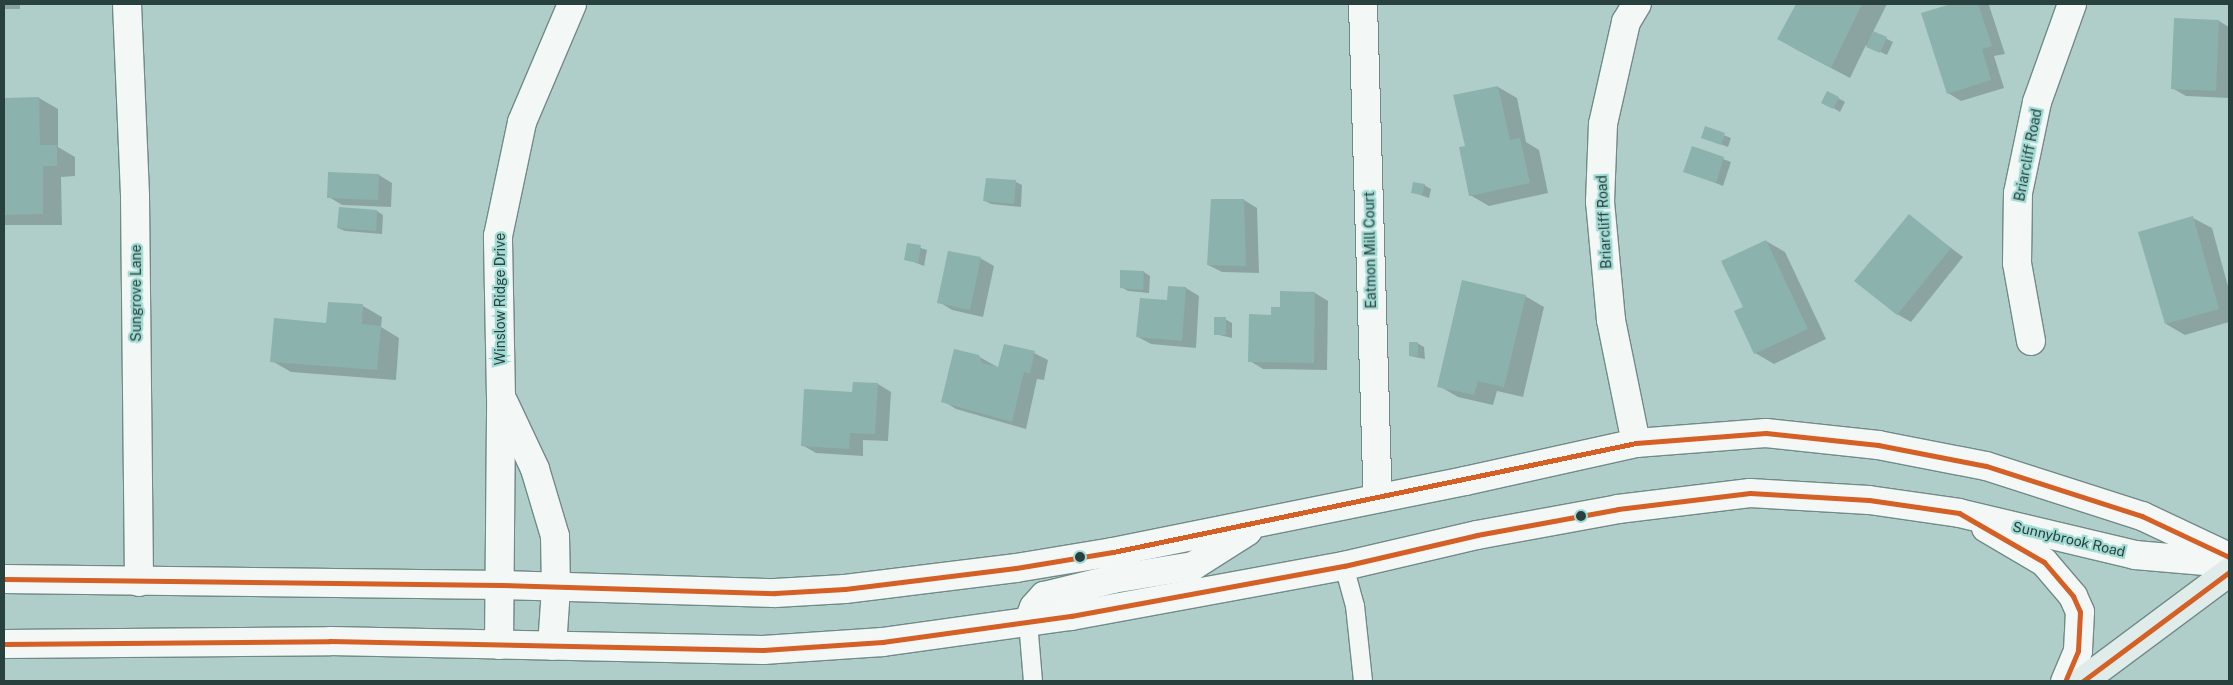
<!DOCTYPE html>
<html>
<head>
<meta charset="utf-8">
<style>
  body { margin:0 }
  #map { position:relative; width:2233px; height:685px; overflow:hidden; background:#afceca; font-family:"Public Sans",sans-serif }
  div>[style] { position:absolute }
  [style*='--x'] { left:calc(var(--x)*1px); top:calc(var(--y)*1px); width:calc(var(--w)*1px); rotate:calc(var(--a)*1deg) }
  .shadow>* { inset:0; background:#0003 }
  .building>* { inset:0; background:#8cb2ae }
  .roads { filter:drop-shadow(1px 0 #728a87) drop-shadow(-1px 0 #728a87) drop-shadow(0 1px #728a87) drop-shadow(0 -1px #728a87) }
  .lane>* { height:18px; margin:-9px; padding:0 9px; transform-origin:9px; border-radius:9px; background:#f3f8f7 }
  .street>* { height:28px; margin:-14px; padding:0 14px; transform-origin:14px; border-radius:14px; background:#f3f8f7 }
  .secondary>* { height:28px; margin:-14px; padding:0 14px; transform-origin:14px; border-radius:14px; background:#f3f8f7 }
  .primary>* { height:28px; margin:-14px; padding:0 14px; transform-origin:14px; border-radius:14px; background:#dfecea }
  .bus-1>* { height:5px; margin:-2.5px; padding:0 2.5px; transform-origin:2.5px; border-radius:2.5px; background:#d46026 }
  .dots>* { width:14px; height:14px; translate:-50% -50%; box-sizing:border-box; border:2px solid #a2dbd4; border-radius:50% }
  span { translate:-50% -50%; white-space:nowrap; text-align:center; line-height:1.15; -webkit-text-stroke:4.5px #a2dbd4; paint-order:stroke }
  .street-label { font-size:14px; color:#29413e }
  .frame { position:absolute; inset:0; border:5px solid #29413e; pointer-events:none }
</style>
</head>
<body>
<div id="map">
  <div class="shadow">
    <div style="clip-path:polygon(4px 4px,20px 4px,20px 9px,4px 9px)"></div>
    <div style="clip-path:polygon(1797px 4px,1887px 4px,1873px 32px,1893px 42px,1887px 55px,1866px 45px,1850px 78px,1797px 50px,1779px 39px)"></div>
    <div style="clip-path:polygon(1955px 4px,1989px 5px,2005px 54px,1994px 56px,2004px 88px,1961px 101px,1948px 93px,1923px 14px)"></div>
    <div style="clip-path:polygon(2219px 21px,2229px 27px,2229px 98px,2186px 96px,2172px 88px)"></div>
    <div style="clip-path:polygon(1498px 87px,1517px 98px,1526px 142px,1539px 150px,1548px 193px,1489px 206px,1470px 195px,1466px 148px)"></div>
    <div style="clip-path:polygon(1828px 92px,1845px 102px,1840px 112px,1830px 106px)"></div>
    <div style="clip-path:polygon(39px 98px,58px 109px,58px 147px,75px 157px,75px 176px,61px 177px,62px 225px,4px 225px,4px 99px)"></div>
    <div style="clip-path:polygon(1705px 128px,1731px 138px,1728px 147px,1702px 137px)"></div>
    <div style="clip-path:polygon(1693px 148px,1731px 162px,1723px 186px,1685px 171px)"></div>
    <div style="clip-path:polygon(379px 175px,392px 183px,391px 207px,342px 205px,329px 197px)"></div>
    <div style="clip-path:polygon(1016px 182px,1022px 185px,1021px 207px,991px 204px,985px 201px)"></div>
    <div style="clip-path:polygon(1424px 185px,1431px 189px,1429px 198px,1412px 192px)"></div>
    <div style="clip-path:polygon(1244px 200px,1257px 208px,1259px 273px,1222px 272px,1208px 265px)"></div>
    <div style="clip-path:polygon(377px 211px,383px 215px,382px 234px,345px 231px,338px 228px)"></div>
    <div style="clip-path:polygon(1909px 216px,1963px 257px,1911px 322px,1897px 314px)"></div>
    <div style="clip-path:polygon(2193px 218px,2212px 228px,2229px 290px,2229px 322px,2185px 335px,2166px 324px)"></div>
    <div style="clip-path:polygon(1766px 241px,1785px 252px,1826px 339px,1774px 364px,1755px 353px,1744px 307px)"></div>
    <div style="clip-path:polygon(908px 244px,927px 250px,924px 266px,906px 259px)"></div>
    <div style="clip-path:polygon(980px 258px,994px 266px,983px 317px,952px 310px,939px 302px)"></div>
    <div style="clip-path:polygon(1144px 272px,1150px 276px,1149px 293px,1128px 291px,1121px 287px)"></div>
    <div style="clip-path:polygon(1169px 287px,1186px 288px,1199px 296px,1196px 348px,1151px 344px,1138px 337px,1168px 301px)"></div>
    <div style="clip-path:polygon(1315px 293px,1328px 301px,1327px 370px,1263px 369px,1250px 361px,1272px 316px)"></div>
    <div style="clip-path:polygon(1525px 296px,1544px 307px,1523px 397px,1497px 391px,1493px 405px,1458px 397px,1439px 386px)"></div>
    <div style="clip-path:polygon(363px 306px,382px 317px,381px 327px,399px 338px,396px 380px,291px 372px,272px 361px,327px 324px)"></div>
    <div style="clip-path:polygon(1225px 319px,1232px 323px,1232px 338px,1215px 334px)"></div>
    <div style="clip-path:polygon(1417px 343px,1424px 347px,1425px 359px,1410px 356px)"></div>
    <div style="clip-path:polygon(1034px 353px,1048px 360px,1044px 380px,1037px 379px,1026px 429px,956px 409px,943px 401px,978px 356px,999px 368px)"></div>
    <div style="clip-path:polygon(878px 384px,891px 392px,888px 441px,863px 440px,863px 456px,816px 453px,802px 445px,853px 393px)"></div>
  </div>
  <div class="building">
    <div style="clip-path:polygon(1796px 4px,1862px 4px,1831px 68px,1777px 39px)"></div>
    <div style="clip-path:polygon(1951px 4px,1978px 4px,1992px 46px,1982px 49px,1991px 80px,1947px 94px,1921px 13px)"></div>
    <div style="clip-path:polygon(2174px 18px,2219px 20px,2216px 91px,2171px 89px)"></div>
    <div style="clip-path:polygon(1873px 31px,1887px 37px,1880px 53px,1866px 47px)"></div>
    <div style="clip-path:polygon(1498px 86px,1510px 140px,1520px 138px,1530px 183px,1469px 196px,1459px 147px,1465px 146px,1453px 95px)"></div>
    <div style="clip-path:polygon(1827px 91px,1839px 97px,1833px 109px,1821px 103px)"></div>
    <div style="clip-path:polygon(39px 97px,40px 145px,57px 145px,57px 166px,43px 166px,43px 214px,4px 215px,4px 98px)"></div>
    <div style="clip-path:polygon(1705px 126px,1725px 133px,1721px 145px,1701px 138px)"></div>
    <div style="clip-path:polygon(1692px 146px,1724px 157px,1716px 183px,1683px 172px)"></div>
    <div style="clip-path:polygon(328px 172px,379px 174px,378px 200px,327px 198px)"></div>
    <div style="clip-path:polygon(986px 178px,1016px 180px,1014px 204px,983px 201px)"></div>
    <div style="clip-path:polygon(1413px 182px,1425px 184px,1422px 195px,1411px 193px)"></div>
    <div style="clip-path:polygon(1211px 199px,1244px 199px,1246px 266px,1207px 265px)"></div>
    <div style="clip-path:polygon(339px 207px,377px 210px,376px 231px,337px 228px)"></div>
    <div style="clip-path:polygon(1909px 214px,1951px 248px,1897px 315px,1854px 281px)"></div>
    <div style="clip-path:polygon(2193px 216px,2219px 309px,2165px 324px,2138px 232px)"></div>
    <div style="clip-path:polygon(1766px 240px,1808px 329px,1754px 354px,1734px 311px,1743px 307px,1721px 261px)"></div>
    <div style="clip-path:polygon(907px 243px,921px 245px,918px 263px,904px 260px)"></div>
    <div style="clip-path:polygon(948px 251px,981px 257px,970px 310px,937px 303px)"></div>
    <div style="clip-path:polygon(1120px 270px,1144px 271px,1143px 290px,1120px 288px)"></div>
    <div style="clip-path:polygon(1462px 280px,1526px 295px,1504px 387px,1478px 381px,1474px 395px,1437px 387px)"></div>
    <div style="clip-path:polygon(1168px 286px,1186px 287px,1182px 341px,1136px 337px,1140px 298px,1167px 300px)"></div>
    <div style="clip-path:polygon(1280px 291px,1315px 292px,1314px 363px,1248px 362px,1249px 314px,1271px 315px,1271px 307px,1280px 307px)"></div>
    <div style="clip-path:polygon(328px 302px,363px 304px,362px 324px,381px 326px,377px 370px,270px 362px,274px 318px,326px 323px)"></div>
    <div style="clip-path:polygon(1214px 317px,1226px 317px,1226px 335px,1214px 335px)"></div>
    <div style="clip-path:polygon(1409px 342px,1418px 342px,1418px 356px,1409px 356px)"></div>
    <div style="clip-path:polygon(1004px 344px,1035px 351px,1030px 373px,1024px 372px,1012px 422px,941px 402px,954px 349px,979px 355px,982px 363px,998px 367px)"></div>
    <div style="clip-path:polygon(853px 382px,878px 383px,875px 434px,850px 433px,849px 449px,801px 446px,804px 389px,852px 392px)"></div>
  </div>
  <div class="roads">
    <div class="lane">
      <div style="--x:1344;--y:566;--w:41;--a:74.6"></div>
      <div style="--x:1355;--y:606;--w:75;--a:83.9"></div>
      <div style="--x:1028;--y:622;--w:59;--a:85.2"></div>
    </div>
    <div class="street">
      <div style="--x:127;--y:4;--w:193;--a:87.6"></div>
      <div style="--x:135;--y:197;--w:385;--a:89.4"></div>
      <div style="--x:1363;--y:4;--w:493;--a:88.3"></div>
      <div style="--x:2031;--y:341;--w:79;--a:-100.2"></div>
      <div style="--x:2017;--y:263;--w:70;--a:-89.2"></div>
      <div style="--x:2018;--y:193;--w:93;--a:-78.2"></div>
      <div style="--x:2037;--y:102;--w:104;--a:-70.3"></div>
      <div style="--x:504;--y:403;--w:73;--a:64.8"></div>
      <div style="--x:535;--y:469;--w:70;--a:73.4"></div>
      <div style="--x:555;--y:536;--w:53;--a:88.9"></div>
      <div style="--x:556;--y:589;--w:57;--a:94"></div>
      <div style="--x:1636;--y:443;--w:126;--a:-101.5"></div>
      <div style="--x:1611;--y:320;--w:119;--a:-95.3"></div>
      <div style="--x:1600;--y:202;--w:78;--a:-87.8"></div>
      <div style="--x:1603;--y:124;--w:105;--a:-77.3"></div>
      <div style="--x:1626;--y:22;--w:21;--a:-59"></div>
      <div style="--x:499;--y:645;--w:248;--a:-89.5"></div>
      <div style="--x:501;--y:397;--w:161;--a:-91.1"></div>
      <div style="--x:498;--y:236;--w:116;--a:-78.1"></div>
      <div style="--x:522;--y:122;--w:128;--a:-67"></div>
    </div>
    <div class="secondary">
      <div style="--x:1986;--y:528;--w:67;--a:30.4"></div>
      <div style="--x:2044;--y:562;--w:45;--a:49.5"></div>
      <div style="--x:2073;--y:596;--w:17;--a:66"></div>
      <div style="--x:2080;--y:612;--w:39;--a:93"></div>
      <div style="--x:2078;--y:651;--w:33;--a:113"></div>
      <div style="--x:4;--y:579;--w:497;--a:0.7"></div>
      <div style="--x:501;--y:585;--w:274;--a:1.7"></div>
      <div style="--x:775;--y:593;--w:70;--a:-3.3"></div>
      <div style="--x:845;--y:589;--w:172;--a:-7"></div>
      <div style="--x:1016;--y:568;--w:98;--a:-9.4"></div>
      <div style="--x:1113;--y:552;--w:359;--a:-11.4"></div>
      <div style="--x:1465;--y:481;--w:175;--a:-12.5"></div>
      <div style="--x:1636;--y:443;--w:130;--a:-4.4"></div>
      <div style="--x:1766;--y:433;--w:113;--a:6.1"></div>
      <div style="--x:1878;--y:445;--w:110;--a:11"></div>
      <div style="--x:1986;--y:466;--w:164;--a:17.8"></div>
      <div style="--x:2142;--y:516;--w:96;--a:25.2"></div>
      <div style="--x:1028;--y:622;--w:16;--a:-68"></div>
      <div style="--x:1034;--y:607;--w:15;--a:-48"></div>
      <div style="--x:1044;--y:596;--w:71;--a:-13.8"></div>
      <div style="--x:1113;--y:579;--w:81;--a:-9.2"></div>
      <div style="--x:1193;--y:566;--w:65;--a:-32.5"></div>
      <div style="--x:4;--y:644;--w:326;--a:-0.5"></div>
      <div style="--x:330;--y:641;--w:433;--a:1.2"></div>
      <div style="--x:763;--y:650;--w:120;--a:-3.8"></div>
      <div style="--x:883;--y:642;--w:190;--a:-7.9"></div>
      <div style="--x:1071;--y:616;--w:278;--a:-10.4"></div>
      <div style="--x:1344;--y:566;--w:137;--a:-13.1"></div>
      <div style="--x:1477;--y:535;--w:143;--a:-10.4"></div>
      <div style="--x:1618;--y:509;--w:133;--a:-6.9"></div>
      <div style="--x:1750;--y:493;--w:119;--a:3.4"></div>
      <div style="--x:1869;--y:500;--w:91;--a:8.2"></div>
      <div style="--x:1959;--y:513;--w:181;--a:13.4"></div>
      <div style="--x:2135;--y:555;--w:93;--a:4.9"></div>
    </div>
    <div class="primary">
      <div style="--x:2083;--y:681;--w:182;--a:-36.7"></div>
    </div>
  </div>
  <div class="bus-1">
    <div style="--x:4;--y:579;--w:497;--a:0.7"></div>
    <div style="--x:501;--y:585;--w:274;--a:1.7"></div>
    <div style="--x:775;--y:593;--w:70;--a:-3.3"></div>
    <div style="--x:845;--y:589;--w:172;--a:-7"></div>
    <div style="--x:1016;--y:568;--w:98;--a:-9.4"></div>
    <div style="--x:1113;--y:552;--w:534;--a:-11.77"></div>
    <div style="--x:1636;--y:443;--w:130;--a:-4.4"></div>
    <div style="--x:1766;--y:433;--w:113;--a:6.1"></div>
    <div style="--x:1878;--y:445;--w:110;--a:11"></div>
    <div style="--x:1986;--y:466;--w:164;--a:17.8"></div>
    <div style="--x:2142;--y:516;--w:96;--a:25.2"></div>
    <div style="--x:4;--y:644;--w:326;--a:-0.5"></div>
    <div style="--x:330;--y:641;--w:433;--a:1.2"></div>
    <div style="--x:763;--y:650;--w:120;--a:-3.8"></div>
    <div style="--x:883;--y:642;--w:190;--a:-7.9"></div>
    <div style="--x:1071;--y:616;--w:278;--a:-10.4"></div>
    <div style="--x:1344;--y:566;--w:137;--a:-13.1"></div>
    <div style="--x:1477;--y:535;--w:143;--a:-10.4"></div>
    <div style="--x:1618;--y:509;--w:133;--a:-6.9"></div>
    <div style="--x:1750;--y:493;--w:119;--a:3.4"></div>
    <div style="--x:1869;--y:500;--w:91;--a:8.2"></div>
    <div style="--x:1959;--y:513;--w:98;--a:30"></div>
    <div style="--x:2044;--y:562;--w:45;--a:49.5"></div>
    <div style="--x:2073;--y:596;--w:17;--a:66"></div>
    <div style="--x:2080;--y:612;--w:39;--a:93"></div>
    <div style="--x:2078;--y:651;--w:33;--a:113"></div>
    <div style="--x:2083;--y:681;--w:182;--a:-36.7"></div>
  </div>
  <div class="dots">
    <div style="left:1581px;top:516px;background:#29413e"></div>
    <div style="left:1080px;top:557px;background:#29413e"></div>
  </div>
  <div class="street-label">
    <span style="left:2028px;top:155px;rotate:-79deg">Briarcliff Road</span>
    <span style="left:1604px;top:222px;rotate:-93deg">Briarcliff Road</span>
    <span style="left:1370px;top:250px;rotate:-91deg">Eatmon Mill Court</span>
    <span style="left:136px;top:293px;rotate:-90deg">Sungrove Lane</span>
    <span style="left:500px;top:299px;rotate:-90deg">Winslow Ridge Drive</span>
    <span style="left:2069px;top:539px;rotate:13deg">Sunnybrook Road</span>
  </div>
  <div class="frame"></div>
</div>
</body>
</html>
